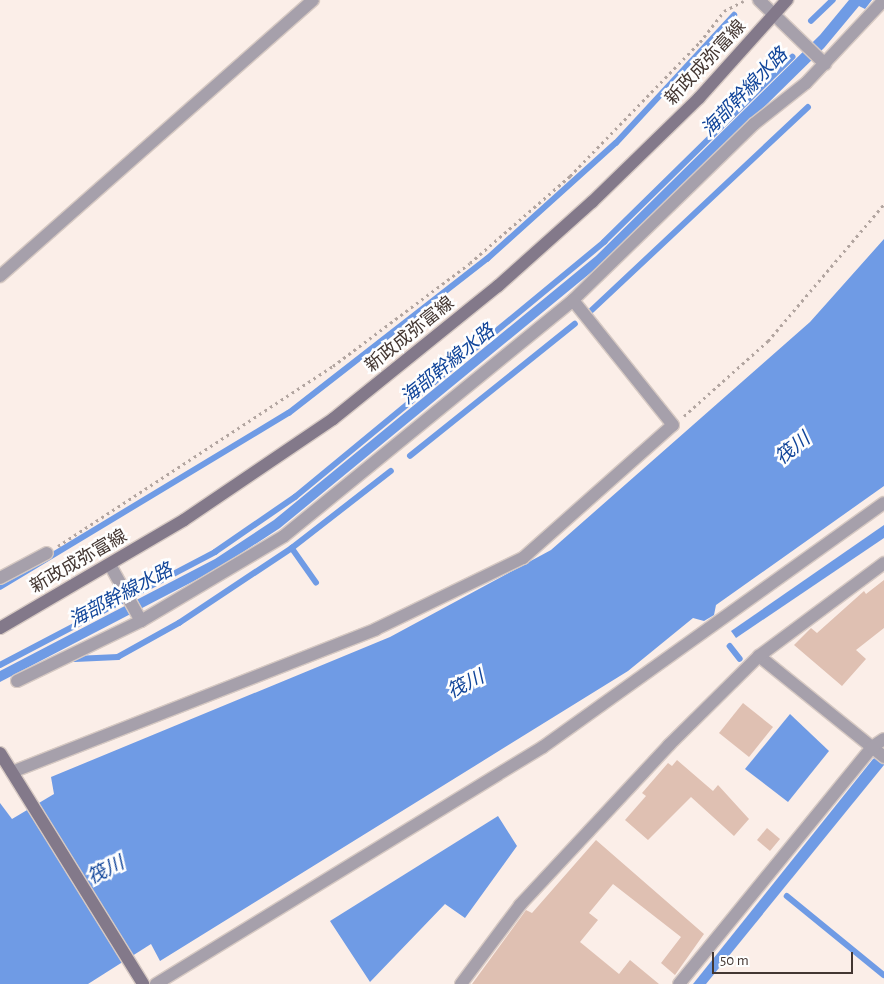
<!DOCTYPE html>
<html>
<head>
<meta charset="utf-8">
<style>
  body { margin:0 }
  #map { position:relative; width:884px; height:984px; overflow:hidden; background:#fbeee8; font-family:"Alegreya Sans","Noto Sans JP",sans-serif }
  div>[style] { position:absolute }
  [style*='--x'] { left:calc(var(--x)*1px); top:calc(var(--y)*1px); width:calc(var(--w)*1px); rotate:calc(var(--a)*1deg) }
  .water>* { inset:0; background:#6f9be5 }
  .stream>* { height:5.5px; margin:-2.75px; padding:0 2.75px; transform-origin:2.75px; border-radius:2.75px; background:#6f9be5 }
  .building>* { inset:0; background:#dfc0b2 }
  .path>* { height:3px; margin-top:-1.5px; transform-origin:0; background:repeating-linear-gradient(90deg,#b2a5a0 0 2.5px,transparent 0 6.5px) }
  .roads { filter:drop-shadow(1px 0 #d6c9c3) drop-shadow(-1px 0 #d6c9c3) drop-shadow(0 1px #d6c9c3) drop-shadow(0 -1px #d6c9c3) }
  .street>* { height:12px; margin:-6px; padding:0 6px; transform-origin:6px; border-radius:6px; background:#a6a0ab }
  .secondary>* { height:12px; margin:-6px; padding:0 6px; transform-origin:6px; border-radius:6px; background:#83798a }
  span { translate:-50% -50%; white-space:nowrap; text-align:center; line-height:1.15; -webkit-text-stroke:5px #fefefe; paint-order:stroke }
  .street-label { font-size:18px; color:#433631 }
  .water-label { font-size:19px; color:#11459a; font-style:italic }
  .scale { position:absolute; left:712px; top:952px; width:141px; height:22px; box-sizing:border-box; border:2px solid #433631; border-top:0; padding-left:6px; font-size:15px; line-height:18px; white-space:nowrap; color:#433631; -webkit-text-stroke:4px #fefefe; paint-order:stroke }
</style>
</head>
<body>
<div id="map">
  <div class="water">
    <div style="clip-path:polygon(849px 0,872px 0,865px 9px,859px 6px,824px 48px,622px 247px,280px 528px,217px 569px,0 682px,0 671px,215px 559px,274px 520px,596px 256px,820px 35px)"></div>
    <div style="clip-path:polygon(884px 239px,884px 486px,716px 605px,714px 615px,704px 621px,693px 618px,628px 671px,160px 961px,151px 944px,88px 984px,0 984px,0 803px,12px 819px,54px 794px,51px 777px,390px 637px,551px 550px,810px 322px)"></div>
    <div style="clip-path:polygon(884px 525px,884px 538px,736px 638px,731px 631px)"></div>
    <div style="clip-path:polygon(790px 714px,829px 751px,788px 802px,745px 769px)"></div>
    <div style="clip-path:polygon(884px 752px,884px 765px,706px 984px,693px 984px,873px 759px)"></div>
    <div style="clip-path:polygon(498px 816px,517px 846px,465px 918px,445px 904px,370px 982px,330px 921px)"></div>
  </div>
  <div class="stream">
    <div style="--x:811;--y:21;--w:30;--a:-44"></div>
    <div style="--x:592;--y:310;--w:296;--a:-43.2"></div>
    <div style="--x:410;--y:456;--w:211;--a:-38.7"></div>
    <div style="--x:292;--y:548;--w:42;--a:54.8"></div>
    <div style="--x:0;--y:587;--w:337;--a:-31.1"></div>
    <div style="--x:289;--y:413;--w:251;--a:-37.9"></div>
    <div style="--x:487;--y:259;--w:173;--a:-42"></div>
    <div style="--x:616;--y:143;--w:174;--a:-47.3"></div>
    <div style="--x:730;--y:646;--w:16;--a:52"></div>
    <div style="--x:75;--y:659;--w:43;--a:-2.7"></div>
    <div style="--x:118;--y:657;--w:70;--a:-29.1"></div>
    <div style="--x:179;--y:623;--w:136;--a:-33.6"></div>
    <div style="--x:292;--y:548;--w:125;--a:-37.9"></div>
    <div style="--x:0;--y:665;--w:243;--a:-27.7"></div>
    <div style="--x:215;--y:552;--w:97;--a:-34.5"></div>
    <div style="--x:295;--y:497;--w:401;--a:-39.5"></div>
    <div style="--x:604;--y:242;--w:264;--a:-44.5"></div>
    <div style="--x:787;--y:896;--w:125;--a:39.2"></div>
  </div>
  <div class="building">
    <div style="clip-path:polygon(884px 580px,884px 628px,856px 650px,866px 659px,842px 686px,794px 645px,811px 628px,817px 633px,864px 591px,866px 594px)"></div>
    <div style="clip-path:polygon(743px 703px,773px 727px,749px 757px,719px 733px)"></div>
    <div style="clip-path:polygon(677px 760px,713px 791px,718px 785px,749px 819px,734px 836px,691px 797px,648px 840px,625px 820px,646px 796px,642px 793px,668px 763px,672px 766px)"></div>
    <div style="clip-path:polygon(767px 828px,780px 839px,770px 851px,757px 840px)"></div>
    <div style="clip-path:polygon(596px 840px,704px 934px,675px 975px,661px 963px,681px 937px,613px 884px,589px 913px,598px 920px,580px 942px,619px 974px,630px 960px,659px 984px,472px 984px,526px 910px,532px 913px)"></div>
  </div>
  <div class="path">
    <div style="--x:684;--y:416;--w:113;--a:-41.8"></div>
    <div style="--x:768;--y:341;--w:180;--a:-49.7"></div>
    <div style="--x:58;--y:546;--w:329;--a:-33.2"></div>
    <div style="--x:333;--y:366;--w:171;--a:-36.9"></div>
    <div style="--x:470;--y:263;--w:133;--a:-41"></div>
    <div style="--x:570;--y:176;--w:187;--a:-45.9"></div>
    <div style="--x:700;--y:42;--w:39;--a:-52"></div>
    <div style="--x:724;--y:11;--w:22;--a:-27"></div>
  </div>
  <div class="roads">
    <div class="street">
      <div style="--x:759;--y:0;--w:92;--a:44.1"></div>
      <div style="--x:0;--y:276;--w:417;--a:-41.4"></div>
      <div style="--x:110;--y:565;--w:64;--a:61"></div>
      <div style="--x:141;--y:621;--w:166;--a:-30.7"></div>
      <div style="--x:284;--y:536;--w:373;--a:-39.2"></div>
      <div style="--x:573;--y:300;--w:252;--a:-44.2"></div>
      <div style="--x:754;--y:124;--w:66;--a:-38.3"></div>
      <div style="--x:806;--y:83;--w:114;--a:-46.8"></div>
      <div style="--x:0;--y:578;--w:53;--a:-28"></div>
      <div style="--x:759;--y:656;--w:161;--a:38.9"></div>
      <div style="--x:17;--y:681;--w:138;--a:-25.8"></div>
      <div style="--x:12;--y:772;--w:391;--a:-21.4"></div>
      <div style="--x:376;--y:629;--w:163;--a:-25.8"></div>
      <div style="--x:523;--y:558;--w:200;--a:-41.6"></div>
      <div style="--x:673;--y:425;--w:160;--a:-128.7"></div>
      <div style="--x:156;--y:984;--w:454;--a:-31.5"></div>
      <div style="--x:543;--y:747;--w:419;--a:-35.6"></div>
      <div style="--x:461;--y:984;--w:99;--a:-53.2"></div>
      <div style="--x:520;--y:905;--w:219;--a:-47"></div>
      <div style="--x:669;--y:745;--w:127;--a:-44.7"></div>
      <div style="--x:759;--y:656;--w:156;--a:-36.6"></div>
      <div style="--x:679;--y:984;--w:306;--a:-50.8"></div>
      <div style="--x:872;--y:747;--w:14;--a:-34"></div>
    </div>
    <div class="secondary">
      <div style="--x:0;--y:628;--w:213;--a:-30.4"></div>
      <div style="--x:184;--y:520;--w:180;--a:-34.1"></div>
      <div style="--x:333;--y:419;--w:212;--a:-38.9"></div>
      <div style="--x:498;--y:286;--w:126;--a:-41.8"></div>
      <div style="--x:592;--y:202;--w:149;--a:-44.2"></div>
      <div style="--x:699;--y:98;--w:132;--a:-48.1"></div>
      <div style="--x:0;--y:753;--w:272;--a:58.2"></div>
    </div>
  </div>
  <div class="street-label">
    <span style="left:706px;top:63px;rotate:-47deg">新政成弥富線</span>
    <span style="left:410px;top:335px;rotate:-39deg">新政成弥富線</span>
    <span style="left:79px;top:562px;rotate:-30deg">新政成弥富線</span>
  </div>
  <div class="water-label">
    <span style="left:745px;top:93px;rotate:-46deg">海部幹線水路</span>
    <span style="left:448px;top:365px;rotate:-39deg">海部幹線水路</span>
    <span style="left:793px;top:449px;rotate:-39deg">筏川</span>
    <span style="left:121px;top:596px;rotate:-28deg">海部幹線水路</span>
    <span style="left:466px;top:685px;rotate:-27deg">筏川</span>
    <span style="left:106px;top:871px;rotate:-27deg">筏川</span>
  </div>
  <div class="scale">50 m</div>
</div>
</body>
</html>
